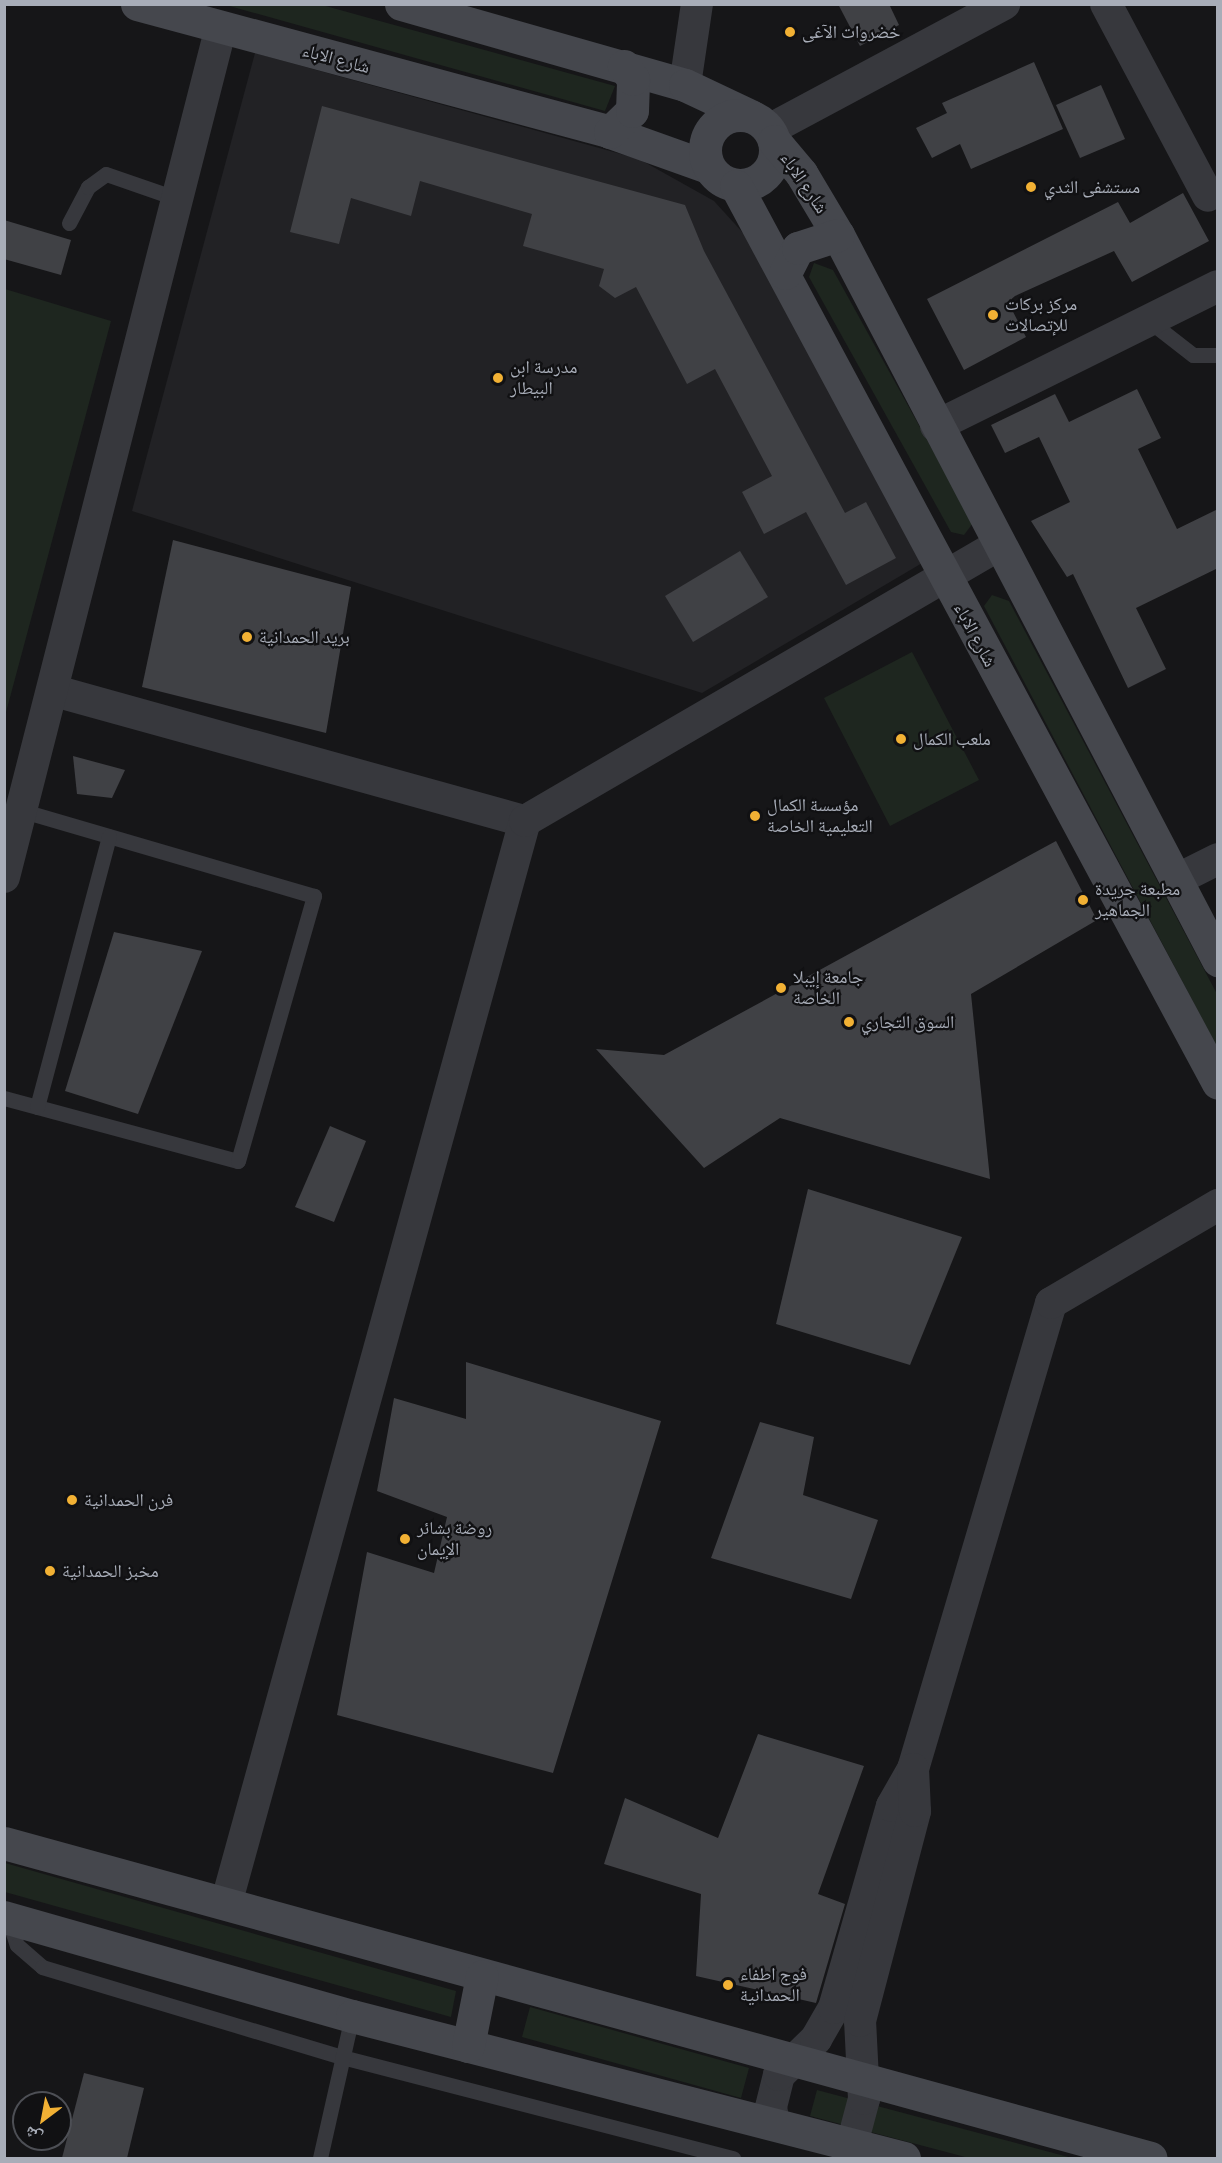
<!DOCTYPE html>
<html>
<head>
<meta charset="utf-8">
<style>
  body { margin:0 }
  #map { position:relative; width:1222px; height:2163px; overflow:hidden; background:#161618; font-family:Signika,"Noto Naskh Arabic",sans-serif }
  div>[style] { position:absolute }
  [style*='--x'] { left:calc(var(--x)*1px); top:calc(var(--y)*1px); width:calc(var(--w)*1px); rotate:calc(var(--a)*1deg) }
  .built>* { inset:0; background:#222225 }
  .green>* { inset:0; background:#1e261f }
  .building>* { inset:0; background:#404145 }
  .lane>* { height:15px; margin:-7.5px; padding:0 7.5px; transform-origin:7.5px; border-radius:7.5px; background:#37383d }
  .street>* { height:32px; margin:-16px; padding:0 16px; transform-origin:16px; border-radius:16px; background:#37383d }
  .secondary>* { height:33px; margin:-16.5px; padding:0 16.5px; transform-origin:16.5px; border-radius:16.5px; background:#45474d }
  .secondary>.ring { margin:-16.5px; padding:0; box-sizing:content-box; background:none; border:33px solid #45474d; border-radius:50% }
  .dots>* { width:16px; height:16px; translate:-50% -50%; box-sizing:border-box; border:3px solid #111113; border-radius:50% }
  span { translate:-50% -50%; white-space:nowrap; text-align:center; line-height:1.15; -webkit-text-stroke:4.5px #111113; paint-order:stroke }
  .poi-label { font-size:18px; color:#a8adb8 }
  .left { translate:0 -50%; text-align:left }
  .street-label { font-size:18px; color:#a8adb8 }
  .frame { position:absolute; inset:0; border:6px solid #a8adb8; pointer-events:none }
  .north { position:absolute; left:12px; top:2091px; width:60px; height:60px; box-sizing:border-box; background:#111113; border:2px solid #4d4f55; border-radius:50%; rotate:212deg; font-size:16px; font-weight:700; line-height:24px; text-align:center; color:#a8adb8 }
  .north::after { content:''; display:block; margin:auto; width:21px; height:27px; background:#f2b134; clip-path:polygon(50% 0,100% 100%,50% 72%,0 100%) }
</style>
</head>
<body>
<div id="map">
  <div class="built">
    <div style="clip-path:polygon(255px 53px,639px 159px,714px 201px,754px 245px,929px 559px,702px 693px,132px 511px)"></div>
  </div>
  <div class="green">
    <div style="clip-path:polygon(226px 5px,322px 5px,615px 86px,605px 111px)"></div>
    <div style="clip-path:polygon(814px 263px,833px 270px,973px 523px,964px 535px,951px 532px,809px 277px)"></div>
    <div style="clip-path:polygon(5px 289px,111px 321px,5px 716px,4px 289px)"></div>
    <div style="clip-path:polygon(992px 595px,1009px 601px,1217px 994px,1217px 1047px,984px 606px)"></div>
    <div style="clip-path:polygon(912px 652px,979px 780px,890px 826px,824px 698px)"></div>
    <div style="clip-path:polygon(5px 1863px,456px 1991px,451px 2017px,5px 1892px)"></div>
    <div style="clip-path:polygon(530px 2007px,749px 2068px,741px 2098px,522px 2037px)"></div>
    <div style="clip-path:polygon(817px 2090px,1072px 2158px,969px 2158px,810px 2116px)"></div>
  </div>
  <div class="building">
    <div style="clip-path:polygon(838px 4px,889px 4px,899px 25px,860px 46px)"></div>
    <div style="clip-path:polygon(1034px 62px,1063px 129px,971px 169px,960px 144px,932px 158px,916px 128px,947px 113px,942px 103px)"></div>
    <div style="clip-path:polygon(1101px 85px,1125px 139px,1080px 158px,1056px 105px)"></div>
    <div style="clip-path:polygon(322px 106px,685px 205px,704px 251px,845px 513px,866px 502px,896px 558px,846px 585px,806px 512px,764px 534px,742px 492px,772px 476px,715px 369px,687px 384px,636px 287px,615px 298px,599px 286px,604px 269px,523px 246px,532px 214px,420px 181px,411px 216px,351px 198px,339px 244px,290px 232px)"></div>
    <div style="clip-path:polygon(1183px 193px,1209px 241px,1132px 282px,1114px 251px,1015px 296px,1008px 302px,1026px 337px,964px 370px,927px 299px,1118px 202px,1130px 223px)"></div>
    <div style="clip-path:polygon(4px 220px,71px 240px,61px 275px,4px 259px)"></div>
    <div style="clip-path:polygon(1137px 389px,1161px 438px,1138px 449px,1177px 529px,1218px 509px,1218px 568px,1136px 608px,1166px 669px,1128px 688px,1073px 574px,1067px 577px,1031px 521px,1070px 502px,1039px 437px,1005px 453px,991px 425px,1055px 394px,1069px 422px)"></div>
    <div style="clip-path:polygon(173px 540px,351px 587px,326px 733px,142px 687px)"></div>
    <div style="clip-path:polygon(740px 551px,768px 597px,693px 642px,665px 596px)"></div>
    <div style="clip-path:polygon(73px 756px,125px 770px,112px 798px,77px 794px)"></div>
    <div style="clip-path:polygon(1056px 841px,1097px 920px,971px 994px,990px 1179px,780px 1118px,704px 1168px,596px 1049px,664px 1055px)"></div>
    <div style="clip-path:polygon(114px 932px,202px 951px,138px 1114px,65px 1091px)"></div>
    <div style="clip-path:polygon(330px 1126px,366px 1141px,334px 1222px,295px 1207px)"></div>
    <div style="clip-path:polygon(808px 1189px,962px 1237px,910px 1365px,776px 1324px)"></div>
    <div style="clip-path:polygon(466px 1362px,661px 1421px,553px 1773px,337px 1715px,367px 1552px,434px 1573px,447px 1517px,377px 1491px,394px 1398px,466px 1419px)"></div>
    <div style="clip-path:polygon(760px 1422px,814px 1437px,803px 1495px,878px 1520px,851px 1599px,711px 1558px)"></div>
    <div style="clip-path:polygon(758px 1734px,864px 1766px,818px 1894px,845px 1904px,816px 2003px,696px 1976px,701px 1894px,604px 1864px,625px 1798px,718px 1838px)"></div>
    <div style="clip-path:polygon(84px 2073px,144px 2088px,127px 2158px,62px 2158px)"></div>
  </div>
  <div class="lane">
    <div style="--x:69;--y:223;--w:41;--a:-62.2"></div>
    <div style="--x:88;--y:187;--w:22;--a:-36"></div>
    <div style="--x:106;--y:174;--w:76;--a:19.1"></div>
    <div style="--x:1148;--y:320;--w:57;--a:37.9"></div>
    <div style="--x:1193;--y:355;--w:25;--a:0"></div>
    <div style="--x:4;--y:1098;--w:242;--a:15.1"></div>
    <div style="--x:238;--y:1161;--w:276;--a:-74"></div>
    <div style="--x:314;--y:896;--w:303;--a:-163.7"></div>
    <div style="--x:37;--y:1107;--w:280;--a:-75.1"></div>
    <div style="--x:8;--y:1918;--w:28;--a:72"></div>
    <div style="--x:17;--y:1945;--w:33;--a:41"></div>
    <div style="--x:42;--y:1967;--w:313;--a:16.7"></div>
    <div style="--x:342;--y:2057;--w:404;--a:14.5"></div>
    <div style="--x:320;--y:2158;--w:146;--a:-77.3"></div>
  </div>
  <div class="street">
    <div style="--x:1106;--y:4;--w:217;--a:62"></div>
    <div style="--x:685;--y:85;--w:82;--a:-81.6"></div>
    <div style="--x:769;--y:130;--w:267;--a:-28.2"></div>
    <div style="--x:936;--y:426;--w:315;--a:-26.4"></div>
    <div style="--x:55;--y:691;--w:488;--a:15.5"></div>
    <div style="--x:4;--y:877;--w:877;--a:-75.68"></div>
    <div style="--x:1176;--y:880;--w:47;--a:-26.6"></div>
    <div style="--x:226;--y:1904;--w:1124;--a:-74.57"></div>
    <div style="--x:525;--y:821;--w:546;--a:-30.23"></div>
    <div style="--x:774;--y:2123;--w:16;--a:-101"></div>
    <div style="--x:771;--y:2107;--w:33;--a:-76"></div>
    <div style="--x:779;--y:2075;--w:52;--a:-44.2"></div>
    <div style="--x:816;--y:2039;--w:36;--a:-60"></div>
    <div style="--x:834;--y:2008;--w:210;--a:-74"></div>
    <div style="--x:892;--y:1806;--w:43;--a:-60.4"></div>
    <div style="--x:913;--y:1769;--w:486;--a:-73.5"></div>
    <div style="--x:1051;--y:1303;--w:194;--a:-30.4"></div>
    <div style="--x:852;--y:2144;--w:47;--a:-75.1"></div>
    <div style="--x:864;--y:2099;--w:78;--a:-92.9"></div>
    <div style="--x:860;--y:2021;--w:217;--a:-75.3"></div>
    <div style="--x:915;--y:1811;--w:42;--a:-92.7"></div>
  </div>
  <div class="secondary">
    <div style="--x:137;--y:4;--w:490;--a:15.1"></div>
    <div style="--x:610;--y:132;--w:104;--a:19.7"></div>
    <div style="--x:401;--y:4;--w:295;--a:15.9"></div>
    <div style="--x:685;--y:85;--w:73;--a:25.2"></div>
    <div class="ring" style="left:705px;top:115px;width:37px;height:37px"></div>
    <div style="--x:610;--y:132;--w:30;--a:-44"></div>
    <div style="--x:632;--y:111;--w:32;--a:-88"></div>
    <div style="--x:633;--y:79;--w:16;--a:-125"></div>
    <div style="--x:774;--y:141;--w:42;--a:49.8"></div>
    <div style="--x:801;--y:173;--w:72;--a:59.2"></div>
    <div style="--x:838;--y:235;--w:819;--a:62.34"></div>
    <div style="--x:736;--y:186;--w:1018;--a:61.75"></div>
    <div style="--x:785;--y:273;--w:28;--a:-63"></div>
    <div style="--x:798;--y:248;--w:42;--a:-18"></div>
    <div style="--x:4;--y:1843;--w:1189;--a:15.36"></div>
    <div style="--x:4;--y:1917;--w:362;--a:15.9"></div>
    <div style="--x:352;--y:2016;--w:570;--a:14.43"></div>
    <div style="--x:468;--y:2046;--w:71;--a:-78.7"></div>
  </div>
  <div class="dots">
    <div style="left:790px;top:32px;background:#f2b134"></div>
    <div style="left:1031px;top:187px;background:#f2b134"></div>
    <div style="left:993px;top:315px;background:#f2b134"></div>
    <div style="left:498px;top:378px;background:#f2b134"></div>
    <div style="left:247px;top:637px;background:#f2b134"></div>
    <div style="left:901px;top:739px;background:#f2b134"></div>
    <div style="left:755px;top:816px;background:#f2b134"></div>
    <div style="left:1083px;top:900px;background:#f2b134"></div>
    <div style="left:781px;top:988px;background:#f2b134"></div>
    <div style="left:849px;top:1022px;background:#f2b134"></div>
    <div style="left:72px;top:1500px;background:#f2b134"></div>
    <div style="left:405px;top:1539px;background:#f2b134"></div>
    <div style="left:50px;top:1571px;background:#f2b134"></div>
    <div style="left:728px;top:1985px;background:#f2b134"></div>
  </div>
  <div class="poi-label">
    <span class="left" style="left:802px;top:32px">خضروات الآغى</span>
    <span class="left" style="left:1044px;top:187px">مستشفى الثدي</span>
    <span class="left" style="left:1005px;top:315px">مركز بركات<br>للإتصالات</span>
    <span class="left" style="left:510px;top:378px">مدرسة ابن<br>البيطار</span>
    <span class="left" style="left:259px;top:637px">بريد الحمدانية</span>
    <span class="left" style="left:913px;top:739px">ملعب الكمال</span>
    <span class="left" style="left:767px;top:816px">مؤسسة الكمال<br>التعليمية الخاصة</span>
    <span class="left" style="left:1095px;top:900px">مطبعة جريدة<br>الجماهير</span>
    <span class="left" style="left:793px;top:988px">جامعة إيبلا<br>الخاصة</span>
    <span class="left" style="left:861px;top:1022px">السوق التجاري</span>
    <span class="left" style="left:84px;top:1500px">فرن الحمدانية</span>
    <span class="left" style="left:417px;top:1539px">روضة بشائر<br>الإيمان</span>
    <span class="left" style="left:62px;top:1571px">مخبز الحمدانية</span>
    <span class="left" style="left:740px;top:1985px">فوج اطفاء<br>الحمدانية</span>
  </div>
  <div class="street-label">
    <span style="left:336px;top:59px;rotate:15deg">شارع الاباء</span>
    <span style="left:804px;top:183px;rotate:56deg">شارع الاباء</span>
    <span style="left:975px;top:635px;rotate:62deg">شارع الاباء</span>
  </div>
  <div class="frame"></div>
  <div class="north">ش</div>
</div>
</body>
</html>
